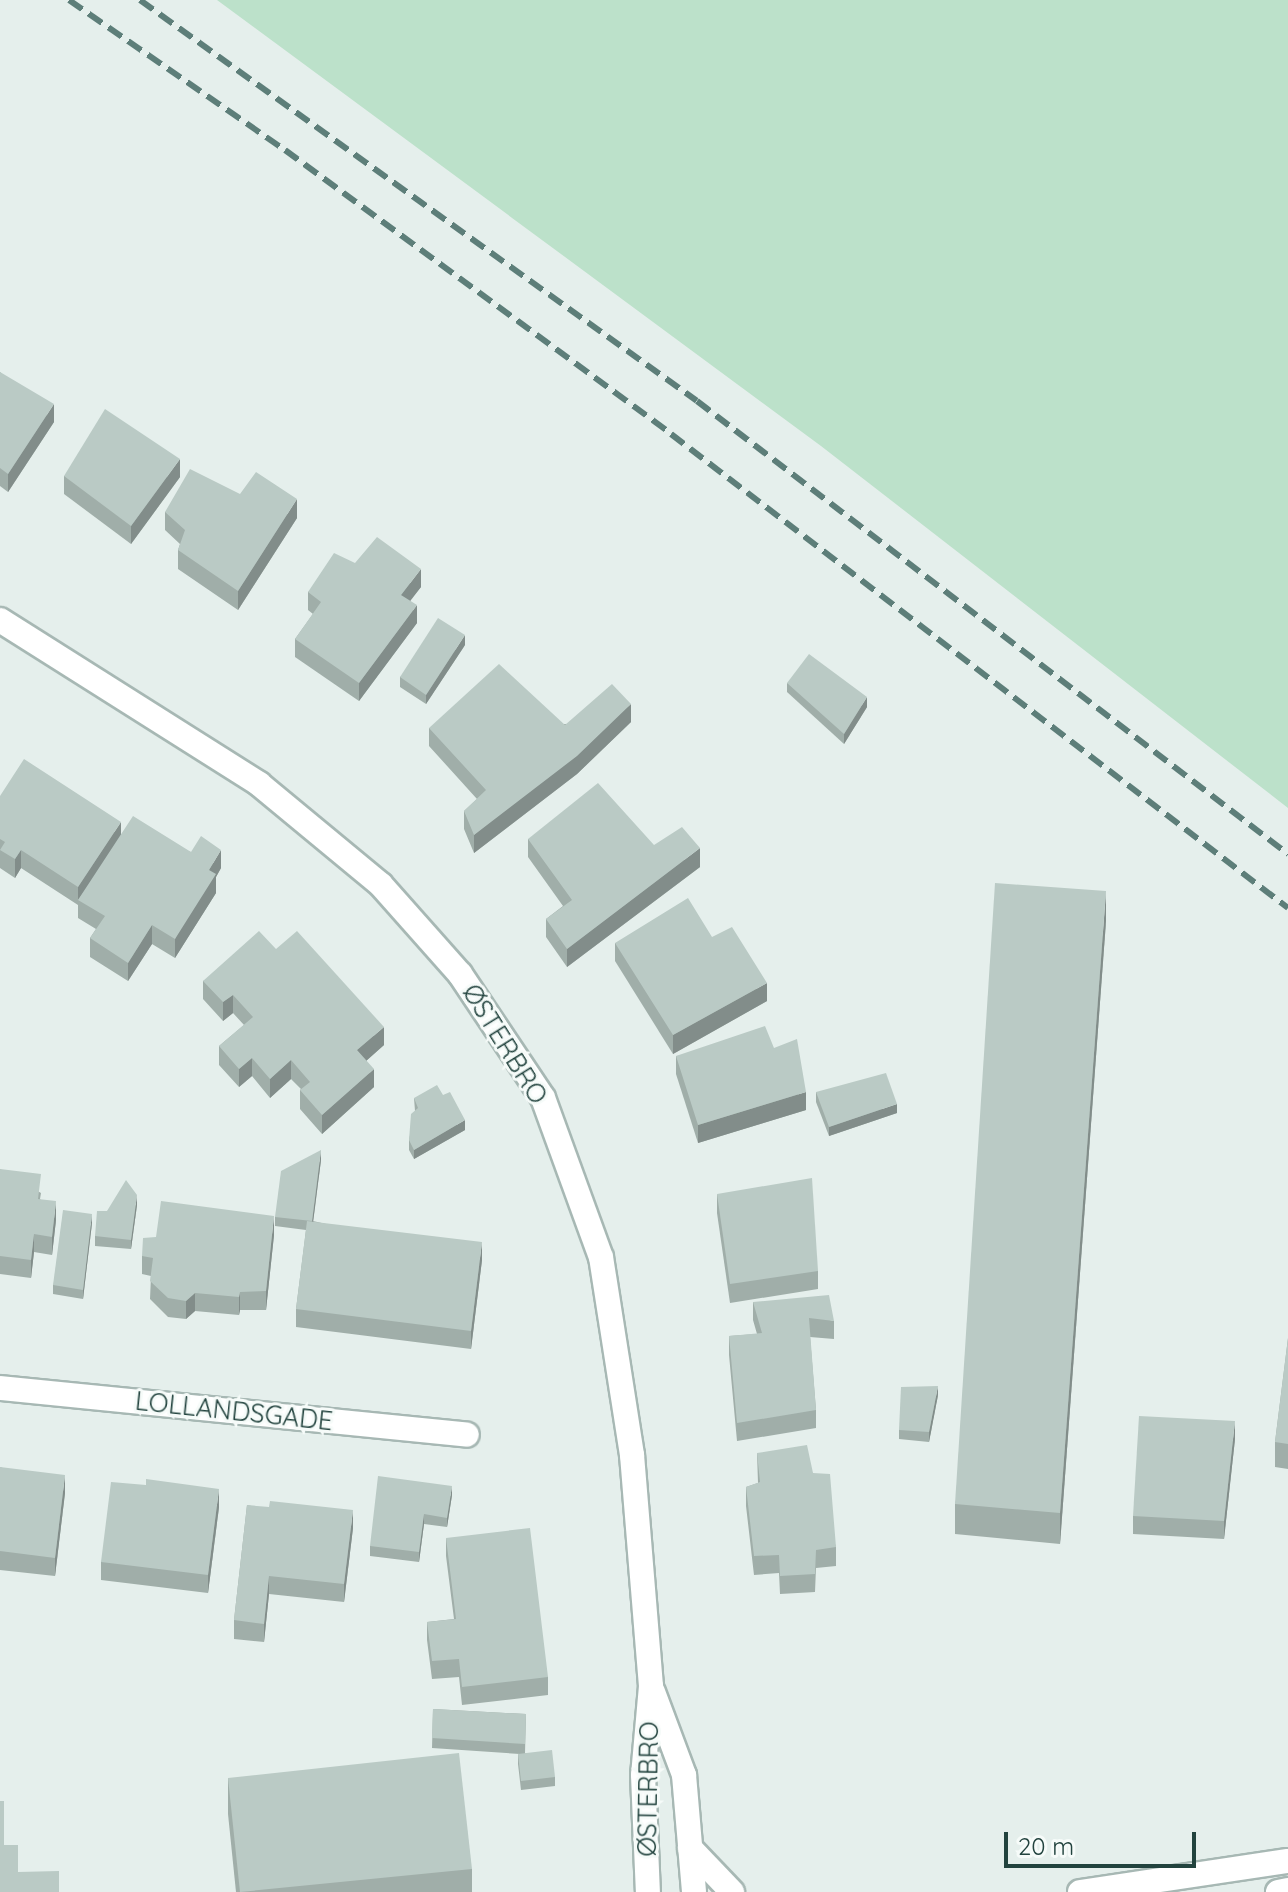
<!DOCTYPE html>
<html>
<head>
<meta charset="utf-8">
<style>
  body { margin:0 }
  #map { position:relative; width:1288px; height:1892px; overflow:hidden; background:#e5efec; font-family:Quicksand,sans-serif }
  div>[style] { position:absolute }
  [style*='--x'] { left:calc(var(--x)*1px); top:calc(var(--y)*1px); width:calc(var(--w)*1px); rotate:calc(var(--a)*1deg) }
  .green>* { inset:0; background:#bce1ca }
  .roads { filter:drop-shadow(2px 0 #a7b8b4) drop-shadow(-2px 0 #a7b8b4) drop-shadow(0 2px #a7b8b4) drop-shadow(0 -2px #a7b8b4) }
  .minor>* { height:24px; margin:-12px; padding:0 12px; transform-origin:12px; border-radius:12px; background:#fff }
  .rail>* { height:6px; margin-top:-3px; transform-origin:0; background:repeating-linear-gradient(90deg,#5d7e79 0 16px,transparent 0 24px) }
  .wall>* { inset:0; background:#a0aea9 }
  .shaded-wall>* { inset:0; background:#828d8a }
  .building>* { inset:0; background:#bacac5 }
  span { translate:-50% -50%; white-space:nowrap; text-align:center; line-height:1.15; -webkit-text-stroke:6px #f6fbf9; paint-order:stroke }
  .street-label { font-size:26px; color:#22433e }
  .scale { position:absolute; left:1004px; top:1832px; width:192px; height:36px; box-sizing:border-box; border:4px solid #22433e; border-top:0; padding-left:10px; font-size:24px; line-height:28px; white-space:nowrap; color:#22433e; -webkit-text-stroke:6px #f6fbf9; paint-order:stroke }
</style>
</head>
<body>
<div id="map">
  <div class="green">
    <div style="clip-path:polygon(217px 0,1288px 0,1288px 808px,821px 446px)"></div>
  </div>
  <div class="roads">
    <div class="minor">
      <div style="--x:0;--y:620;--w:307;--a:32.3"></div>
      <div style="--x:259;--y:784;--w:158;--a:39.6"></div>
      <div style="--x:381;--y:885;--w:119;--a:48.4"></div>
      <div style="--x:460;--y:974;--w:149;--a:56.2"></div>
      <div style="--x:543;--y:1098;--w:169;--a:70"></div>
      <div style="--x:601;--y:1257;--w:200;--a:81.1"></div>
      <div style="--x:632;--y:1455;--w:232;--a:85.3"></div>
      <div style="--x:651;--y:1686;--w:89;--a:95.1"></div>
      <div style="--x:643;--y:1775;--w:117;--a:87.6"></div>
      <div style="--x:0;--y:1388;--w:469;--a:5.7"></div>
      <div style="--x:653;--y:1692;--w:89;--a:69.5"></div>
      <div style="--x:684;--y:1775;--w:117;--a:85.1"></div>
      <div style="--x:690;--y:1848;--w:61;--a:46.3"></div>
      <div style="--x:1080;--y:1892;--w:210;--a:-8.5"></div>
      <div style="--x:1278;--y:1892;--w:10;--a:-11"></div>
    </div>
  </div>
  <div class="rail">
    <div style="--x:69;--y:0;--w:263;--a:34.8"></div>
    <div style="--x:285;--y:150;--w:479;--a:36.3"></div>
    <div style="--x:671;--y:434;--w:778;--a:37.53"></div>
    <div style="--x:140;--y:0;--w:686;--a:35.75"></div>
    <div style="--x:697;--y:401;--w:745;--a:37.47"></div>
  </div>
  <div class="wall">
    <div style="clip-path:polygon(0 372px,54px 422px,8px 492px,0 486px)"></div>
    <div style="clip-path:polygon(64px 476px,180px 477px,131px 544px,64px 494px)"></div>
    <div style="clip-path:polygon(240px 494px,297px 518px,238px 610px,178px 569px,178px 550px,180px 544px,165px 530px,165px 512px)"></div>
    <div style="clip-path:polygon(355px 563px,421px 587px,410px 600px,417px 623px,359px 701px,295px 657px,295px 639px,313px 614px,308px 610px,308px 592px)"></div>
    <div style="clip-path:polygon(465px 645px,426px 704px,400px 687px,400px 677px)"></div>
    <div style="clip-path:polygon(787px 683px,867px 707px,844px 744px,787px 692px)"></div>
    <div style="clip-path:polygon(631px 722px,577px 774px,474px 853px,464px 829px,464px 811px,477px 799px,429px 746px,429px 728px)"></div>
    <div style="clip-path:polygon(0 796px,121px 834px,191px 852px,221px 868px,216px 877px,216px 893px,175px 958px,152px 944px,128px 981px,90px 957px,90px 938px,96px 929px,78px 918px,78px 905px,21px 868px,15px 878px,0 868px)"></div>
    <div style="clip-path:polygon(528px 839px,654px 845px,700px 867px,567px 967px,546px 937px,546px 919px,563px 906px,528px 857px)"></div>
    <div style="clip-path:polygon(1106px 921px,1060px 1544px,955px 1534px,955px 1504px)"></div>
    <div style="clip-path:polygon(712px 937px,767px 1001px,673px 1054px,615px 961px,615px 943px)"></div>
    <div style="clip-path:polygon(276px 949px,384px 1045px,366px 1061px,374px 1087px,322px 1134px,300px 1109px,300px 1090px,301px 1089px,291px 1079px,270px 1098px,252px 1076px,239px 1087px,219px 1065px,219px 1046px,244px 1025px,233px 1013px,223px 1021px,203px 999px,203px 981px)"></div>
    <div style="clip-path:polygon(774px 1048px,806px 1110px,698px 1143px,676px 1074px,676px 1056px)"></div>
    <div style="clip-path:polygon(816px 1092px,897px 1113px,829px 1136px,816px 1102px)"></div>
    <div style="clip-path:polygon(414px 1098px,465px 1130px,414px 1159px,409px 1150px,409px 1140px,415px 1111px)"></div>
    <div style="clip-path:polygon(321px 1160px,313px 1221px,482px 1260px,471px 1349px,296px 1327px,296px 1309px,306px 1230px,275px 1226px,275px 1217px)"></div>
    <div style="clip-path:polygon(0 1169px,41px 1193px,40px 1199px,56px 1220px,52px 1255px,34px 1252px,31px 1278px,0 1274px)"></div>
    <div style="clip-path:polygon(717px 1194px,818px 1271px,818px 1289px,730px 1303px,717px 1213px)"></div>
    <div style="clip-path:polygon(137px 1205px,131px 1249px,95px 1246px,95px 1236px,107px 1211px)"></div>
    <div style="clip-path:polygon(92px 1223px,83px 1299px,53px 1294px,53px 1285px)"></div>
    <div style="clip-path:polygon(274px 1235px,266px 1310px,240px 1310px,239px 1315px,195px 1311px,186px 1319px,168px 1317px,150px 1299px,151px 1276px,142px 1274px,142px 1256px)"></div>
    <div style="clip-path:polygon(753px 1302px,834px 1321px,834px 1339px,810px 1337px,816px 1410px,816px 1428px,737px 1441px,729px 1355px,729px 1336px,757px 1334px,753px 1320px)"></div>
    <div style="clip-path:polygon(1288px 1338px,1288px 1469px,1275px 1467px,1275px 1442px)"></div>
    <div style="clip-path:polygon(938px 1395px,929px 1442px,899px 1439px,899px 1430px)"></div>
    <div style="clip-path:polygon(1235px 1439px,1224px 1539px,1133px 1534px,1133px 1516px)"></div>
    <div style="clip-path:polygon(757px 1453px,813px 1473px,836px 1547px,836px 1566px,816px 1568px,815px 1592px,780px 1594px,779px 1573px,754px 1575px,746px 1506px,746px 1487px,758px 1483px)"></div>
    <div style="clip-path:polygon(0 1467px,65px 1493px,55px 1576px,0 1570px)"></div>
    <div style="clip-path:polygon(146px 1485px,219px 1507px,208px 1593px,101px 1580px,101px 1562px)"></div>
    <div style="clip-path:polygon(452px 1495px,447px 1527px,424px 1524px,419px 1562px,370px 1556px,370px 1546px)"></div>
    <div style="clip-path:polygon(247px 1505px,353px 1528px,344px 1602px,269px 1594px,264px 1642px,234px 1639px,234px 1620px)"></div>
    <div style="clip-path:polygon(446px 1538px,548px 1677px,548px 1695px,462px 1705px,459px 1677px,432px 1679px,427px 1640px,427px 1622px,454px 1619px,446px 1556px)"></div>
    <div style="clip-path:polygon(433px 1709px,526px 1714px,525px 1753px,555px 1777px,555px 1786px,521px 1790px,518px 1764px,518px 1754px,520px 1754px,432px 1748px)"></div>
    <div style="clip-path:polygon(228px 1778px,472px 1869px,472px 1892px,236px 1892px,228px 1814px)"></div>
  </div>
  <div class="shaded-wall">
    <div style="clip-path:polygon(54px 404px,54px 422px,8px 492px,8px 474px)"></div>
    <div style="clip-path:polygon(180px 459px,180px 477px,131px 544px,131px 526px)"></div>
    <div style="clip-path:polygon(297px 499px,297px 518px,238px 610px,238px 591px)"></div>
    <div style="clip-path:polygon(421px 569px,421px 587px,401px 613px,401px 595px)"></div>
    <div style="clip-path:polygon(417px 605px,417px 623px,359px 701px,359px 683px)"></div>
    <div style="clip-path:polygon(465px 635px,465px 645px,426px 704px,426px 695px)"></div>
    <div style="clip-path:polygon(867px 697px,867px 707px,844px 744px,844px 734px)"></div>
    <div style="clip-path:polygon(631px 704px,631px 722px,577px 774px,474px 853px,474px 835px)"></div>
    <div style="clip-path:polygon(121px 822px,121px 840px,78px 900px,78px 887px)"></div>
    <div style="clip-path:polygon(700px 848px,700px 867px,567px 967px,567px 949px)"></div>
    <div style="clip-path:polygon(21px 850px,21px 868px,15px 878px,15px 859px)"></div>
    <div style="clip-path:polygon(221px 850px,221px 868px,216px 877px,216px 893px,175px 958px,175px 939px,209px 870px)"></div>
    <div style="clip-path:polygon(1106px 891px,1106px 921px,1060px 1544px,1060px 1513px)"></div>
    <div style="clip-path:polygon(152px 925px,152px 944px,128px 981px,128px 963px)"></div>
    <div style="clip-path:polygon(767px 983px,767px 1001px,673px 1054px,673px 1035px)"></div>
    <div style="clip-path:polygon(233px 995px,233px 1013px,223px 1021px,223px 1002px)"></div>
    <div style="clip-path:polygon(384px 1027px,384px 1045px,357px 1069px,357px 1050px)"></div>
    <div style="clip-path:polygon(252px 1058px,252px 1076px,239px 1087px,239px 1069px)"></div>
    <div style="clip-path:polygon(291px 1060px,291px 1079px,270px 1098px,270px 1079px)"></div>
    <div style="clip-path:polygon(374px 1069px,374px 1087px,322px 1134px,322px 1115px)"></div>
    <div style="clip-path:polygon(806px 1092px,806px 1110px,698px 1143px,698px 1125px)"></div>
    <div style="clip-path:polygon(897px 1104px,897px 1113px,829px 1136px,829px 1127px)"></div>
    <div style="clip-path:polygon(465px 1120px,465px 1130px,414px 1159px,414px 1150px)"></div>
    <div style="clip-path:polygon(321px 1150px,321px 1160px,312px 1231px,312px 1222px)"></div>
    <div style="clip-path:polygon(137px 1195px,137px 1205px,131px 1249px,131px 1240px)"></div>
    <div style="clip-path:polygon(56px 1201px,56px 1220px,52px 1255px,52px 1237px)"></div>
    <div style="clip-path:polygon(92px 1214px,92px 1223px,83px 1299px,83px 1290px)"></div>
    <div style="clip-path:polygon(274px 1216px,274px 1235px,266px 1310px,266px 1291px)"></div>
    <div style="clip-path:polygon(34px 1234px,34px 1252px,31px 1278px,31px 1260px)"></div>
    <div style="clip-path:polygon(482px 1242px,482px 1260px,471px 1349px,471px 1331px)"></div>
    <div style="clip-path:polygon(240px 1292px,240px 1310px,239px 1315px,239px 1297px)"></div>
    <div style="clip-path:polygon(195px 1293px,195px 1311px,186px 1319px,186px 1301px)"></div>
    <div style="clip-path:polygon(938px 1386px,938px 1395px,929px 1442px,929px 1432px)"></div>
    <div style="clip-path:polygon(1235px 1421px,1235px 1439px,1224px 1539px,1224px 1521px)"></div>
    <div style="clip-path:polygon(65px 1475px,65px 1493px,55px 1576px,55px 1558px)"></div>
    <div style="clip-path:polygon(452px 1486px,452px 1495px,447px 1527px,447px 1518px)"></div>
    <div style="clip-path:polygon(219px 1489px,219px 1507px,208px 1593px,208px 1575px)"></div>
    <div style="clip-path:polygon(353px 1510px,353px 1528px,344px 1602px,344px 1584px)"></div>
    <div style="clip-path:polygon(424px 1514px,424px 1524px,419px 1562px,419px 1552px)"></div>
    <div style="clip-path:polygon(269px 1576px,269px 1594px,264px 1642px,264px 1624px)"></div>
  </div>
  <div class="building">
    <div style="clip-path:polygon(0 372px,54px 404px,8px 474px,0 468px)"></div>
    <div style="clip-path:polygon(105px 409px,180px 459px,131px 526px,64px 476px)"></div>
    <div style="clip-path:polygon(190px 469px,240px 494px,256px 472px,297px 499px,238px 591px,178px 550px,185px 530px,165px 512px)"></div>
    <div style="clip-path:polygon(377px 537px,421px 569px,401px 595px,417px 605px,359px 683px,295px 639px,321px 602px,308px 592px,334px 553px,355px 563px)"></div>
    <div style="clip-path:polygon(438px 618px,465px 635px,426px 695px,400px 677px)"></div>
    <div style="clip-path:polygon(809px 654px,867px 697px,844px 734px,787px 683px)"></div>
    <div style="clip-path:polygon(499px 664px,565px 725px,612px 684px,631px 704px,577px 756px,474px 835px,464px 811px,486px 790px,429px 728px)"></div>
    <div style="clip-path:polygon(24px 759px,121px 822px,78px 887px,21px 850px,15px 859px,0 850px,5px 842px,0 839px,0 796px)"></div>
    <div style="clip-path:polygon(598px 783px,654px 845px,682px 827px,700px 848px,567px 949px,546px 919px,572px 900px,528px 839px)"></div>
    <div style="clip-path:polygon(133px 816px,191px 852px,201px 836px,221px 850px,209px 870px,216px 874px,175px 939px,152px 925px,128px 963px,90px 938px,105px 916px,78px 900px)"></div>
    <div style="clip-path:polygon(995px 883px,1106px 891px,1060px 1513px,955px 1504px)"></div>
    <div style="clip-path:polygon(688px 898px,712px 937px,732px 927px,767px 983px,673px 1035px,615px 943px)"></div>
    <div style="clip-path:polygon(259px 931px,276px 949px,297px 931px,384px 1027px,357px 1050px,374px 1069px,322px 1115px,300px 1090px,310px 1082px,291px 1060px,270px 1079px,252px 1058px,239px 1069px,219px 1046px,253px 1017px,233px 995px,223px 1002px,203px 981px)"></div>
    <div style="clip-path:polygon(765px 1026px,774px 1048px,797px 1039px,806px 1092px,698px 1125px,676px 1056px)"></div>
    <div style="clip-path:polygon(886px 1073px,897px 1104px,829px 1127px,816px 1092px)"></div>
    <div style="clip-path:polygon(437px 1085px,443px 1095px,450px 1092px,465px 1120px,414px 1150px,409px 1140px,411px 1114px,418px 1108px,414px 1098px)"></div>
    <div style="clip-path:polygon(321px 1150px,312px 1221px,275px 1217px,281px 1171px)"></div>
    <div style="clip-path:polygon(0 1169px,41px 1174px,38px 1199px,56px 1201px,52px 1237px,34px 1234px,31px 1260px,0 1256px)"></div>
    <div style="clip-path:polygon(812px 1178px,818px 1271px,730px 1284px,717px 1194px)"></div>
    <div style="clip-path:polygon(126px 1180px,137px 1195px,131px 1240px,95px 1236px,97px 1211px,107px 1211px)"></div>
    <div style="clip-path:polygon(161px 1201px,274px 1216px,266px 1291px,240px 1292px,239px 1297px,195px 1293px,186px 1301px,168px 1298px,150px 1281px,153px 1258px,142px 1256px,143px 1238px,156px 1237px)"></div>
    <div style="clip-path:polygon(63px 1210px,92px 1214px,83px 1290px,53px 1285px)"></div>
    <div style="clip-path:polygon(307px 1221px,482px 1242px,471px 1331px,296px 1309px)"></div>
    <div style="clip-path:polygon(829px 1295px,834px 1321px,809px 1318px,816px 1410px,737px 1423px,729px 1336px,762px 1333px,753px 1302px)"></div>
    <div style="clip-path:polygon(1288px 1338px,1288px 1444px,1275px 1442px)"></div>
    <div style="clip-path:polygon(938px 1386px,929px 1432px,899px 1430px,901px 1387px)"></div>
    <div style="clip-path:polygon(1139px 1416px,1235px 1421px,1224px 1521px,1133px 1516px)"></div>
    <div style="clip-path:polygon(807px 1445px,813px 1473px,830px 1474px,836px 1547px,816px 1550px,815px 1574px,780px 1576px,779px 1555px,754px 1556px,746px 1487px,760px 1482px,757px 1453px)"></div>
    <div style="clip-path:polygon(0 1467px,65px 1475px,55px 1558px,0 1551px)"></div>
    <div style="clip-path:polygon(378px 1476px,452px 1486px,447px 1518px,424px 1514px,419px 1552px,370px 1546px)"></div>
    <div style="clip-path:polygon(146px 1479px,219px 1489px,208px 1575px,101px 1562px,111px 1482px,146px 1485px)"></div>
    <div style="clip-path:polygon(270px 1501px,353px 1510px,344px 1584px,269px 1576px,264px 1624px,234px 1620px,247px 1505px,269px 1507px)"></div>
    <div style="clip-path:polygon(530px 1528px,548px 1677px,462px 1687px,459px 1659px,432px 1661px,427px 1622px,456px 1619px,446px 1538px)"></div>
    <div style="clip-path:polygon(433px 1709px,526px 1714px,525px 1744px,432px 1738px)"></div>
    <div style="clip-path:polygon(552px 1750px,555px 1777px,521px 1781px,518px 1754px)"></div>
    <div style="clip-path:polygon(459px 1753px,472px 1869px,240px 1892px,228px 1778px)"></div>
    <div style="clip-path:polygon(0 1801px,4px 1801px,4px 1845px,18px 1845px,18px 1872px,59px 1871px,59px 1892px,0 1892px)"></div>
  </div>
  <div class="street-label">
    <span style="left:505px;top:1044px;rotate:58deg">ØSTERBRO</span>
    <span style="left:234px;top:1411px;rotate:6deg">LOLLANDSGADE</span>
    <span style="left:648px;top:1789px;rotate:-89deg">ØSTERBRO</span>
  </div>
  <div class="scale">20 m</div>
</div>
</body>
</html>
